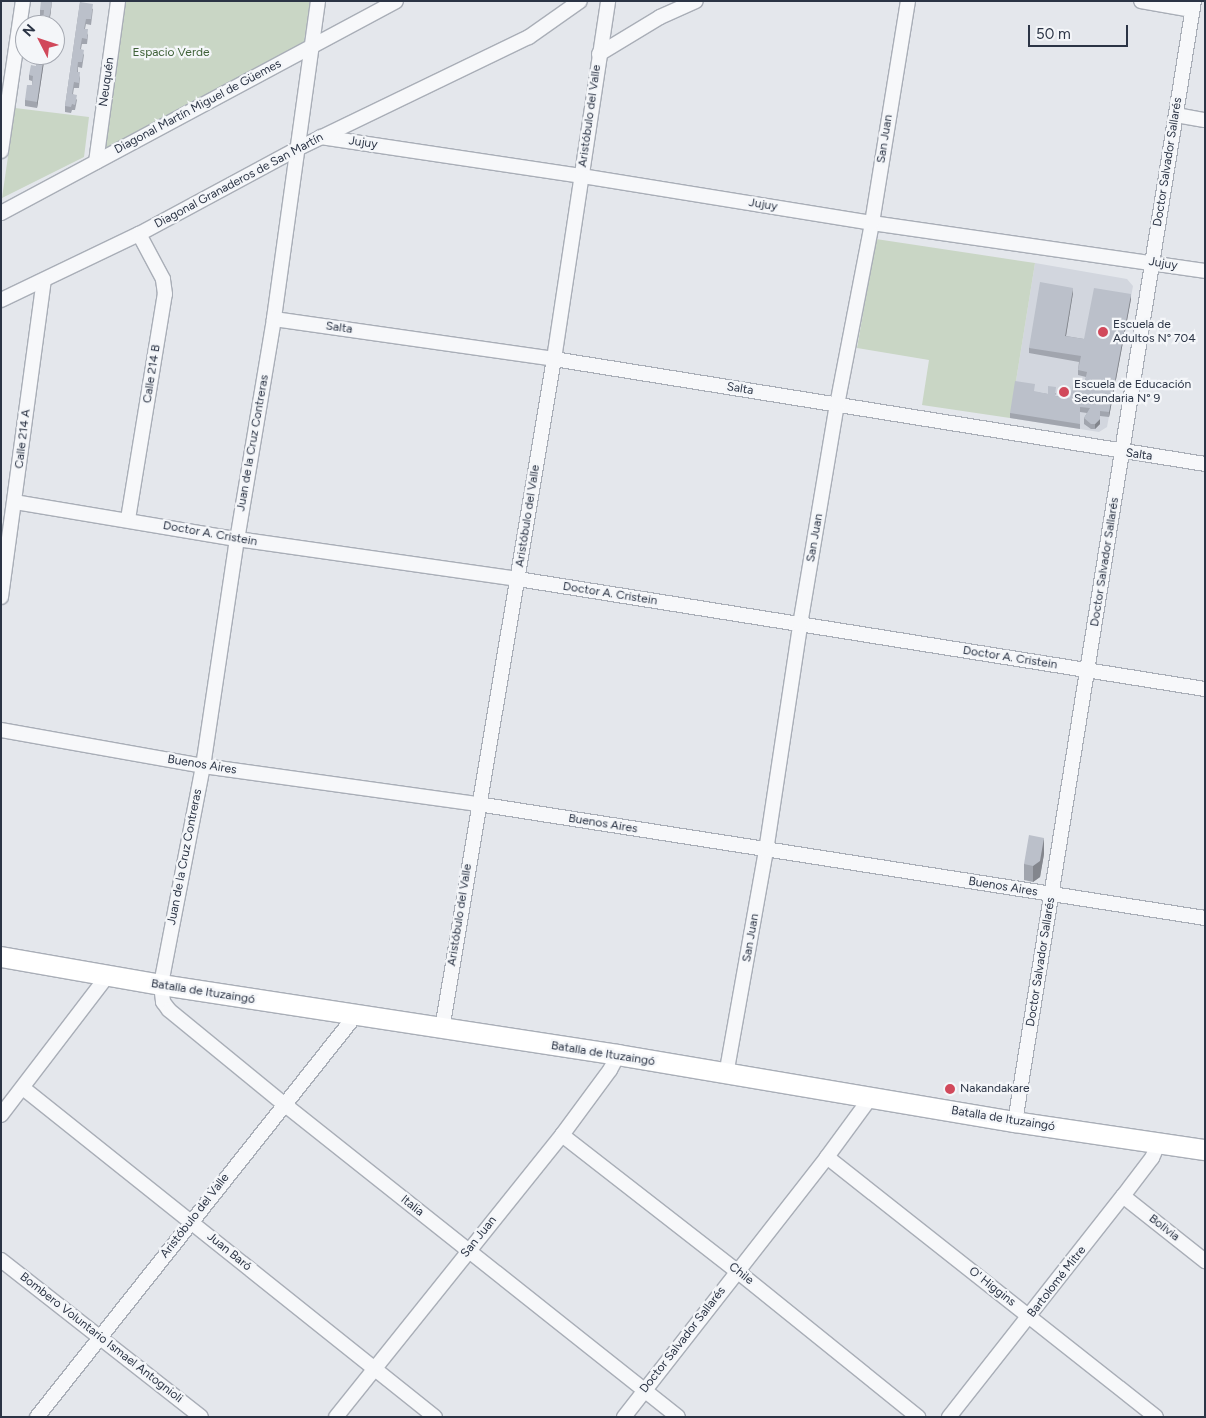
<!DOCTYPE html>
<html>
<head>
<meta charset="utf-8">
<style>
  body { margin:0 }
  #map { position:relative; width:1206px; height:1418px; overflow:hidden; background:#e4e7ec; font-family:Figtree,sans-serif }
  div>[style] { position:absolute }
  [style*='--x'] { left:calc(var(--x)*1px); top:calc(var(--y)*1px); width:calc(var(--w)*1px); rotate:calc(var(--a)*1deg) }
  .built>* { inset:0; background:#d2d6de }
  .green>* { inset:0; background:#c9d6c5 }
  .roads { filter:drop-shadow(1px 0 #a9aeb7) drop-shadow(-1px 0 #a9aeb7) drop-shadow(0 1px #a9aeb7) drop-shadow(0 -1px #a9aeb7) }
  .minor>* { height:14px; margin:-7px; padding:0 7px; transform-origin:7px; border-radius:7px; background:#f7f8fa }
  .secondary>* { height:20px; margin:-10px; padding:0 10px; transform-origin:10px; border-radius:10px; background:#fff }
  .wall>* { inset:0; background:#a1a5ae }
  .shaded-wall>* { inset:0; background:#83868d }
  .building>* { inset:0; background:#bbc0ca }
  .dots>* { width:14px; height:14px; translate:-50% -50%; box-sizing:border-box; border:2px solid #f4f6f9; border-radius:50% }
  span { translate:-50% -50%; white-space:nowrap; text-align:center; line-height:1.15; -webkit-text-stroke:4.5px #f4f6f9; paint-order:stroke }
  .park-label { font-size:12px; color:#3f6138 }
  .street-label { font-size:12px; color:#2b3445 }
  .poi-label { font-size:12px; color:#2b3445 }
  .left { translate:0 -50%; text-align:left }
  .frame { position:absolute; inset:0; border:2px solid #2b3445; pointer-events:none }
  .north { position:absolute; left:15px; top:15px; width:50px; height:50px; box-sizing:border-box; background:#f4f6f9; border:1px solid #a4a8b1; border-radius:50%; rotate:311deg; font-size:14px; font-weight:700; line-height:20px; text-align:center; color:#2b3445 }
  .north::after { content:''; display:block; margin:auto; width:18px; height:22px; background:#d1495b; clip-path:polygon(50% 0,100% 100%,50% 72%,0 100%) }
  .scale { position:absolute; left:1028px; top:25px; width:100px; height:22px; box-sizing:border-box; border:2px solid #2b3445; border-top:0; padding-left:6px; font-size:15px; line-height:18px; white-space:nowrap; color:#2b3445; -webkit-text-stroke:4px #f4f6f9; paint-order:stroke }
</style>
</head>
<body>
<div id="map">
  <div class="built">
    <div style="clip-path:polygon(1035px 263px,1127px 279px,1133px 286px,1107px 427px,1099px 432px,1010px 418px)"></div>
  </div>
  <div class="green">
    <div style="clip-path:polygon(125px 1px,310px 1px,304px 42px,103px 151px)"></div>
    <div style="clip-path:polygon(15px 108px,89px 117px,84px 157px,2px 198px)"></div>
    <div style="clip-path:polygon(876px 239px,1035px 263px,1010px 418px,922px 405px,929px 360px,857px 348px)"></div>
  </div>
  <div class="roads">
    <div class="minor">
      <div style="--x:318;--y:1;--w:321;--a:97.9"></div>
      <div style="--x:274;--y:319;--w:223;--a:99.5"></div>
      <div style="--x:237;--y:539;--w:230;--a:98.5"></div>
      <div style="--x:203;--y:766;--w:223;--a:100.9"></div>
      <div style="--x:161;--y:985;--w:17;--a:83"></div>
      <div style="--x:163;--y:1002;--w:10;--a:53"></div>
      <div style="--x:169;--y:1010;--w:149;--a:39.3"></div>
      <div style="--x:284;--y:1104;--w:503;--a:38.46"></div>
      <div style="--x:1141;--y:1;--w:52;--a:10"></div>
      <div style="--x:599;--y:54;--w:71;--a:-31.2"></div>
      <div style="--x:660;--y:17;--w:39;--a:-24"></div>
      <div style="--x:1176;--y:115;--w:29;--a:10"></div>
      <div style="--x:321;--y:137;--w:264;--a:8.5"></div>
      <div style="--x:582;--y:176;--w:294;--a:9.2"></div>
      <div style="--x:872;--y:223;--w:336;--a:8.2"></div>
      <div style="--x:1;--y:151;--w:152;--a:-81.7"></div>
      <div style="--x:96;--y:162;--w:162;--a:-82.2"></div>
      <div style="--x:1;--y:213;--w:448;--a:-28.2"></div>
      <div style="--x:1;--y:300;--w:153;--a:-25.6"></div>
      <div style="--x:139;--y:234;--w:182;--a:-28.3"></div>
      <div style="--x:299;--y:148;--w:255;--a:-25.8"></div>
      <div style="--x:529;--y:37;--w:62;--a:-35.2"></div>
      <div style="--x:274;--y:319;--w:283;--a:8.1"></div>
      <div style="--x:554;--y:359;--w:659;--a:9.16"></div>
      <div style="--x:15;--y:502;--w:225;--a:9.5"></div>
      <div style="--x:237;--y:539;--w:284;--a:8.1"></div>
      <div style="--x:518;--y:579;--w:696;--a:9.1"></div>
      <div style="--x:128;--y:519;--w:228;--a:-80.7"></div>
      <div style="--x:165;--y:294;--w:15;--a:-98"></div>
      <div style="--x:163;--y:279;--w:51;--a:-118.1"></div>
      <div style="--x:1;--y:597;--w:319;--a:-82.3"></div>
      <div style="--x:1;--y:730;--w:205;--a:10.1"></div>
      <div style="--x:203;--y:766;--w:278;--a:7.9"></div>
      <div style="--x:478;--y:804;--w:736;--a:8.91"></div>
      <div style="--x:442;--y:1029;--w:679;--a:-80.51"></div>
      <div style="--x:554;--y:359;--w:362;--a:-81.4"></div>
      <div style="--x:726;--y:1075;--w:228;--a:-79.9"></div>
      <div style="--x:766;--y:851;--w:229;--a:-81.4"></div>
      <div style="--x:800;--y:625;--w:223;--a:-80.5"></div>
      <div style="--x:837;--y:405;--w:185;--a:-79.1"></div>
      <div style="--x:872;--y:223;--w:225;--a:-80.8"></div>
      <div style="--x:23;--y:1088;--w:527;--a:38.61"></div>
      <div style="--x:1;--y:1115;--w:176;--a:-52.6"></div>
      <div style="--x:1015;--y:1122;--w:1135;--a:-80.93"></div>
      <div style="--x:562;--y:1135;--w:222;--a:37.9"></div>
      <div style="--x:737;--y:1271;--w:233;--a:38.9"></div>
      <div style="--x:827;--y:1157;--w:419;--a:38.3"></div>
      <div style="--x:1123;--y:1196;--w:105;--a:38.4"></div>
      <div style="--x:1;--y:1260;--w:254;--a:38.1"></div>
      <div style="--x:37;--y:1417;--w:512;--a:-51.58"></div>
      <div style="--x:336;--y:1417;--w:361;--a:-51.3"></div>
      <div style="--x:562;--y:1135;--w:81;--a:-53.6"></div>
      <div style="--x:610;--y:1070;--w:17;--a:-62"></div>
      <div style="--x:624;--y:1417;--w:330;--a:-52"></div>
      <div style="--x:827;--y:1157;--w:74;--a:-53.7"></div>
      <div style="--x:949;--y:1417;--w:281;--a:-51.8"></div>
      <div style="--x:1123;--y:1196;--w:48;--a:-52.7"></div>
      <div style="--x:1152;--y:1158;--w:17;--a:-66"></div>
    </div>
    <div class="secondary">
      <div style="--x:1;--y:957;--w:162;--a:9.9"></div>
      <div style="--x:161;--y:985;--w:462;--a:8.7"></div>
      <div style="--x:618;--y:1055;--w:403;--a:9.6"></div>
      <div style="--x:1015;--y:1122;--w:192;--a:8.4"></div>
    </div>
  </div>
  <div class="wall">
    <div style="clip-path:polygon(52px 1px,49px 25px,38px 25px,43px 22px,44px 15px,40px 15px,40px 10px)"></div>
    <div style="clip-path:polygon(80px 2px,93px 9px,91px 25px,86px 24px,85px 29px,88px 35px,87px 44px,82px 44px,81px 49px,84px 55px,82px 68px,78px 67px,78px 72px,80px 78px,79px 88px,74px 88px,73px 94px,77px 100px,75px 110px,72px 110px,71px 113px,65px 112px,65px 106px)"></div>
    <div style="clip-path:polygon(33px 55px,45px 55px,37px 108px,25px 106px,25px 100px,32px 85px,32px 81px,29px 80px,29px 75px,36px 66px,36px 60px,33px 60px)"></div>
    <div style="clip-path:polygon(1073px 293px,1066px 336px,1084px 339px,1131px 299px,1109px 417px,1100px 416px,1100px 424px,1095px 429px,1091px 429px,1084px 424px,1084px 418px,1087px 413px,1080px 412px,1080px 429px,1010px 418px,1010px 413px,1035px 392px,1048px 394px,1056px 393px,1055px 396px,1070px 398px,1084px 385px,1086px 377px,1078px 375px,1078px 370px,1079px 362px,1029px 353px,1029px 348px)"></div>
    <div style="clip-path:polygon(1044px 854px,1040px 877px,1033px 882px,1024px 880px,1024px 864px)"></div>
  </div>
  <div class="shaded-wall">
    <div style="clip-path:polygon(52px 1px,49px 25px,48px 25px)"></div>
    <div style="clip-path:polygon(44px 55px,45px 55px,37px 108px,37px 102px)"></div>
    <div style="clip-path:polygon(1073px 288px,1073px 293px,1065px 342px,1065px 336px)"></div>
    <div style="clip-path:polygon(1131px 294px,1131px 299px,1109px 417px,1109px 412px)"></div>
    <div style="clip-path:polygon(1100px 419px,1100px 424px,1095px 429px,1095px 424px)"></div>
    <div style="clip-path:polygon(1044px 838px,1044px 854px,1040px 877px,1033px 882px,1033px 866px)"></div>
  </div>
  <div class="building">
    <div style="clip-path:polygon(41px 1px,52px 1px,48px 25px,38px 25px,38px 21px,43px 22px,44px 10px,40px 10px)"></div>
    <div style="clip-path:polygon(80px 2px,93px 4px,91px 19px,86px 19px,84px 29px,88px 29px,87px 39px,82px 38px,80px 49px,84px 50px,82px 62px,78px 62px,77px 72px,80px 72px,79px 83px,74px 82px,72px 94px,77px 95px,75px 105px,72px 104px,71px 107px,65px 106px)"></div>
    <div style="clip-path:polygon(37px 55px,44px 55px,37px 102px,25px 100px,27px 85px,32px 85px,33px 76px,29px 75px,31px 65px,36px 66px)"></div>
    <div style="clip-path:polygon(1040px 282px,1073px 288px,1065px 336px,1084px 339px,1094px 288px,1131px 294px,1109px 412px,1100px 411px,1100px 419px,1095px 424px,1091px 424px,1084px 418px,1090px 408px,1080px 407px,1080px 424px,1010px 413px,1015px 381px,1035px 384px,1034px 391px,1048px 394px,1048px 386px,1056px 387px,1055px 396px,1070px 398px,1073px 383px,1084px 385px,1087px 372px,1078px 370px,1081px 356px,1029px 348px)"></div>
    <div style="clip-path:polygon(1029px 835px,1044px 838px,1040px 861px,1033px 866px,1024px 864px)"></div>
  </div>
  <div class="dots">
    <div style="left:1103px;top:332px;background:#d1495b"></div>
    <div style="left:1064px;top:392px;background:#d1495b"></div>
    <div style="left:950px;top:1089px;background:#d1495b"></div>
  </div>
  <div class="park-label">
    <span style="left:171px;top:53px">Espacio Verde</span>
  </div>
  <div class="street-label">
    <span style="left:107px;top:82px;rotate:-82deg">Neuquén</span>
    <span style="left:198px;top:107px;rotate:-28deg">Diagonal Martín Miguel de Güemes</span>
    <span style="left:590px;top:116px;rotate:-82deg">Aristóbulo del Valle</span>
    <span style="left:885px;top:139px;rotate:-81deg">San Juan</span>
    <span style="left:363px;top:143px;rotate:8deg">Jujuy</span>
    <span style="left:1168px;top:162px;rotate:-81deg">Doctor Salvador Sallarés</span>
    <span style="left:239px;top:181px;rotate:-28deg">Diagonal Granaderos de San Martín</span>
    <span style="left:763px;top:205px;rotate:9deg">Jujuy</span>
    <span style="left:1163px;top:264px;rotate:9deg">Jujuy</span>
    <span style="left:339px;top:328px;rotate:8deg">Salta</span>
    <span style="left:152px;top:374px;rotate:-81deg">Calle 214 B</span>
    <span style="left:740px;top:389px;rotate:9deg">Salta</span>
    <span style="left:23px;top:439px;rotate:-83deg">Calle 214 A</span>
    <span style="left:253px;top:443px;rotate:-80deg">Juan de la Cruz Contreras</span>
    <span style="left:1139px;top:455px;rotate:8deg">Salta</span>
    <span style="left:528px;top:516px;rotate:-81deg">Aristóbulo del Valle</span>
    <span style="left:210px;top:534px;rotate:10deg">Doctor A. Cristein</span>
    <span style="left:815px;top:538px;rotate:-80deg">San Juan</span>
    <span style="left:1105px;top:562px;rotate:-81deg">Doctor Salvador Sallarés</span>
    <span style="left:610px;top:594px;rotate:9deg">Doctor A. Cristein</span>
    <span style="left:1010px;top:658px;rotate:9deg">Doctor A. Cristein</span>
    <span style="left:202px;top:765px;rotate:9deg">Buenos Aires</span>
    <span style="left:603px;top:824px;rotate:9deg">Buenos Aires</span>
    <span style="left:185px;top:857px;rotate:-79deg">Juan de la Cruz Contreras</span>
    <span style="left:1003px;top:887px;rotate:9deg">Buenos Aires</span>
    <span style="left:460px;top:915px;rotate:-81deg">Aristóbulo del Valle</span>
    <span style="left:751px;top:938px;rotate:-80deg">San Juan</span>
    <span style="left:1041px;top:962px;rotate:-81deg">Doctor Salvador Sallarés</span>
    <span style="left:203px;top:992px;rotate:9deg">Batalla de Ituzaingó</span>
    <span style="left:603px;top:1054px;rotate:9deg">Batalla de Ituzaingó</span>
    <span style="left:1003px;top:1119px;rotate:9deg">Batalla de Ituzaingó</span>
    <span style="left:412px;top:1206px;rotate:39deg">Italia</span>
    <span style="left:195px;top:1216px;rotate:-52deg">Aristóbulo del Valle</span>
    <span style="left:1164px;top:1228px;rotate:38deg">Bolivia</span>
    <span style="left:479px;top:1237px;rotate:-51deg">San Juan</span>
    <span style="left:229px;top:1252px;rotate:39deg">Juan Baró</span>
    <span style="left:741px;top:1274px;rotate:38deg">Chile</span>
    <span style="left:1057px;top:1282px;rotate:-52deg">Bartolomé Mitre</span>
    <span style="left:992px;top:1287px;rotate:38deg">O' Higgins</span>
    <span style="left:101px;top:1338px;rotate:38deg">Bombero Voluntario Ismael Antognioli</span>
    <span style="left:683px;top:1340px;rotate:-52deg">Doctor Salvador Sallarés</span>
  </div>
  <div class="poi-label">
    <span class="left" style="left:1113px;top:332px">Escuela de<br>Adultos N° 704</span>
    <span class="left" style="left:1074px;top:392px">Escuela de Educación<br>Secundaria N° 9</span>
    <span class="left" style="left:960px;top:1089px">Nakandakare</span>
  </div>
  <div class="frame"></div>
  <div class="north">N</div>
  <div class="scale">50 m</div>
</div>
</body>
</html>
